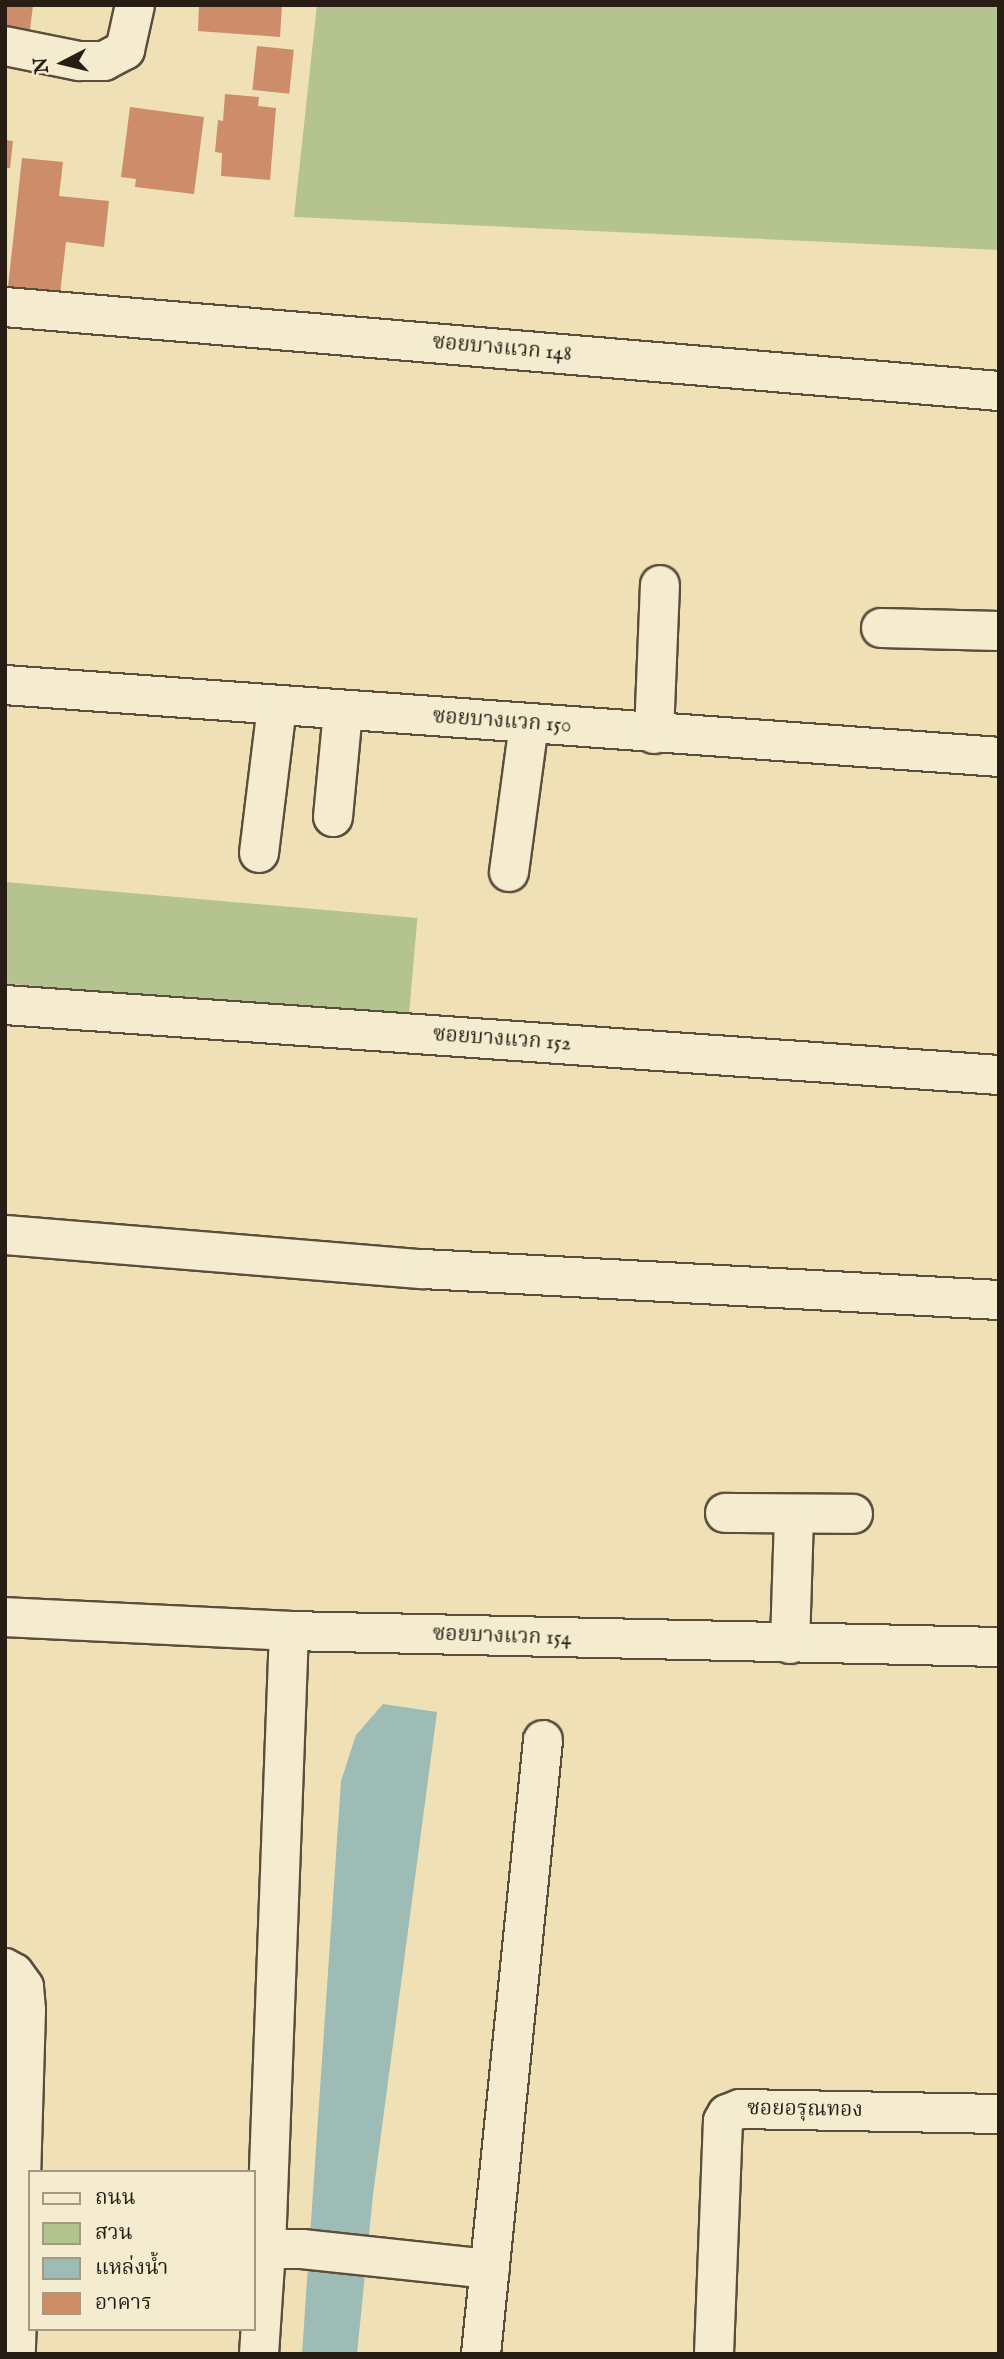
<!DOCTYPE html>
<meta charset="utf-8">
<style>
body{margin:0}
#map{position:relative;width:1004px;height:2359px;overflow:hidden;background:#efe1b5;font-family:"IM FELL English","Noto Serif Thai",serif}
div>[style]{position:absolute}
.green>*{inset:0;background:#b5c391;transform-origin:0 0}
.water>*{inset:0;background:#9cbcb5}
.building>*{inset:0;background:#cd8d6a;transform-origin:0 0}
.roads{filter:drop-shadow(2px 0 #5a4e3c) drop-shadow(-2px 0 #5a4e3c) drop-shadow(0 2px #5a4e3c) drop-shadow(0 -2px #5a4e3c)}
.minor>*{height:38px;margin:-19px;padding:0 19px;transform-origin:19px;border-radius:19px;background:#f5eccf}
span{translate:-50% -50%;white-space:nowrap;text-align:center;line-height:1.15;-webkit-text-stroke:5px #f5eccf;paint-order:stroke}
.street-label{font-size:21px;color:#281d14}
.frame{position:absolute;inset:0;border:7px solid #281d14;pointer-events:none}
.legend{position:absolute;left:28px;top:2170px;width:228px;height:161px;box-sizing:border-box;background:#f5eccf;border:2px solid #a39984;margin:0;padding:9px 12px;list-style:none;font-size:21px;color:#281d14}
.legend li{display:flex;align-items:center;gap:14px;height:35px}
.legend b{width:35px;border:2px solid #a39984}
.north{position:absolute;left:28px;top:28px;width:70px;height:70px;-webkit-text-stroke:5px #f5eccf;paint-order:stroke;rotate:263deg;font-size:19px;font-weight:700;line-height:28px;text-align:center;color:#281d14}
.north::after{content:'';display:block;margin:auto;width:24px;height:32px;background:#281d14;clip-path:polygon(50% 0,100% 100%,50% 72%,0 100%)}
</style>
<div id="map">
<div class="green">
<div style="clip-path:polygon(317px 5px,999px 5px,999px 250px,294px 217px)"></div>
<div style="left:5px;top:882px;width:414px;height:101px;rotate:5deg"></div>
</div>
<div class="water">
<div style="clip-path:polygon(383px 1704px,437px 1712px,373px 2195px,357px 2354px,302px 2354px,341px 1781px,356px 1735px)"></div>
</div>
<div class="building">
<div style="clip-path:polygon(5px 5px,33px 5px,29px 38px,5px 35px)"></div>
<div style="clip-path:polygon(199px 5px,282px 5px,280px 37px,198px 31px)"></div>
<div style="left:257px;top:46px;width:37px;height:44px;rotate:6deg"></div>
<div style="clip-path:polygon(225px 94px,259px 97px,258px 106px,276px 108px,270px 180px,221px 176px,222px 153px,215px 152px,218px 120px,223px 121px)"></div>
<div style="clip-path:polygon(130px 107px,204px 117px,194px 194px,135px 187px,136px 179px,121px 177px)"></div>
<div style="clip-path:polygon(5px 140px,13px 141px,10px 168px,5px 168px)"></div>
<div style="clip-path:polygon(22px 158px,63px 162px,59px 196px,109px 201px,104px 247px,66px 242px,59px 303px,7px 296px)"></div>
</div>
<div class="roads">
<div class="minor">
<div style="left:5px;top:46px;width:76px;rotate:11.5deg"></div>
<div style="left:79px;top:61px;width:25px"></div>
<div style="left:104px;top:61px;width:24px;rotate:-28deg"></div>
<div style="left:125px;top:50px;width:46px;rotate:-77.5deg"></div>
<div style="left:5px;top:307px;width:998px;rotate:4.83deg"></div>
<div style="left:881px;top:628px;width:118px;rotate:1.5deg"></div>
<div style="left:5px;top:685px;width:997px;rotate:4.14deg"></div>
<div style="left:654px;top:734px;width:149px;rotate:-87.7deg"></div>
<div style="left:333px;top:817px;width:106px;rotate:-84.6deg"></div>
<div style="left:259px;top:853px;width:148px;rotate:-83deg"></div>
<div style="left:509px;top:872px;width:149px;rotate:-82.3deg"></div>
<div style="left:5px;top:1005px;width:996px;rotate:4.03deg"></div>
<div style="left:5px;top:1235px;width:419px;rotate:4.7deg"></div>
<div style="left:423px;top:1269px;width:577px;rotate:3.08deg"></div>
<div style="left:725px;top:1513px;width:128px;rotate:0.4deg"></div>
<div style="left:5px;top:1617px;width:284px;rotate:2.8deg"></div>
<div style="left:289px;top:1631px;width:710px;rotate:1.29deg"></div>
<div style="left:790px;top:1644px;width:129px;rotate:-88.2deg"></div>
<div style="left:5px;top:1968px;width:10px;rotate:29deg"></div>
<div style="left:14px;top:1973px;width:17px;rotate:54deg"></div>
<div style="left:24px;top:1987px;width:23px;rotate:85deg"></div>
<div style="left:26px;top:2010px;width:344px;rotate:91.7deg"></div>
<div style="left:266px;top:2249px;width:36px"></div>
<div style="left:302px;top:2249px;width:189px;rotate:6.1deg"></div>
<div style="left:259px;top:2354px;width:105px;rotate:-86.2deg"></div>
<div style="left:266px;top:2249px;width:618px;rotate:-87.87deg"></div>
<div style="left:481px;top:2354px;width:617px;rotate:-84.23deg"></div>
<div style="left:714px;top:2354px;width:233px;rotate:-87.8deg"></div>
<div style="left:723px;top:2121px;width:8px;rotate:-60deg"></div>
<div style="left:727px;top:2114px;width:14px;rotate:-21deg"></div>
<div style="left:740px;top:2109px;width:259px;rotate:1.1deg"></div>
</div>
</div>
<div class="street-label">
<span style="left:502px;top:349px;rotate:5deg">ซอยบางแวก 148</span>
<span style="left:502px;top:722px;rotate:4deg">ซอยบางแวก 150</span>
<span style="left:502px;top:1040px;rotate:4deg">ซอยบางแวก 152</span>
<span style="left:502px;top:1637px;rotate:2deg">ซอยบางแวก 154</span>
<span style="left:805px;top:2110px;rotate:1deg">ซอยอรุณทอง</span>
</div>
<div class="frame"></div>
<ul class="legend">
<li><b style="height:9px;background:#f5eccf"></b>ถนน</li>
<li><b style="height:19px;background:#b5c391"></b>สวน</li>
<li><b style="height:19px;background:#9cbcb5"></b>แหล่งน้ำ</li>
<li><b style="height:19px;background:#cd8d6a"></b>อาคาร</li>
</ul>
<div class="north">N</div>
</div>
